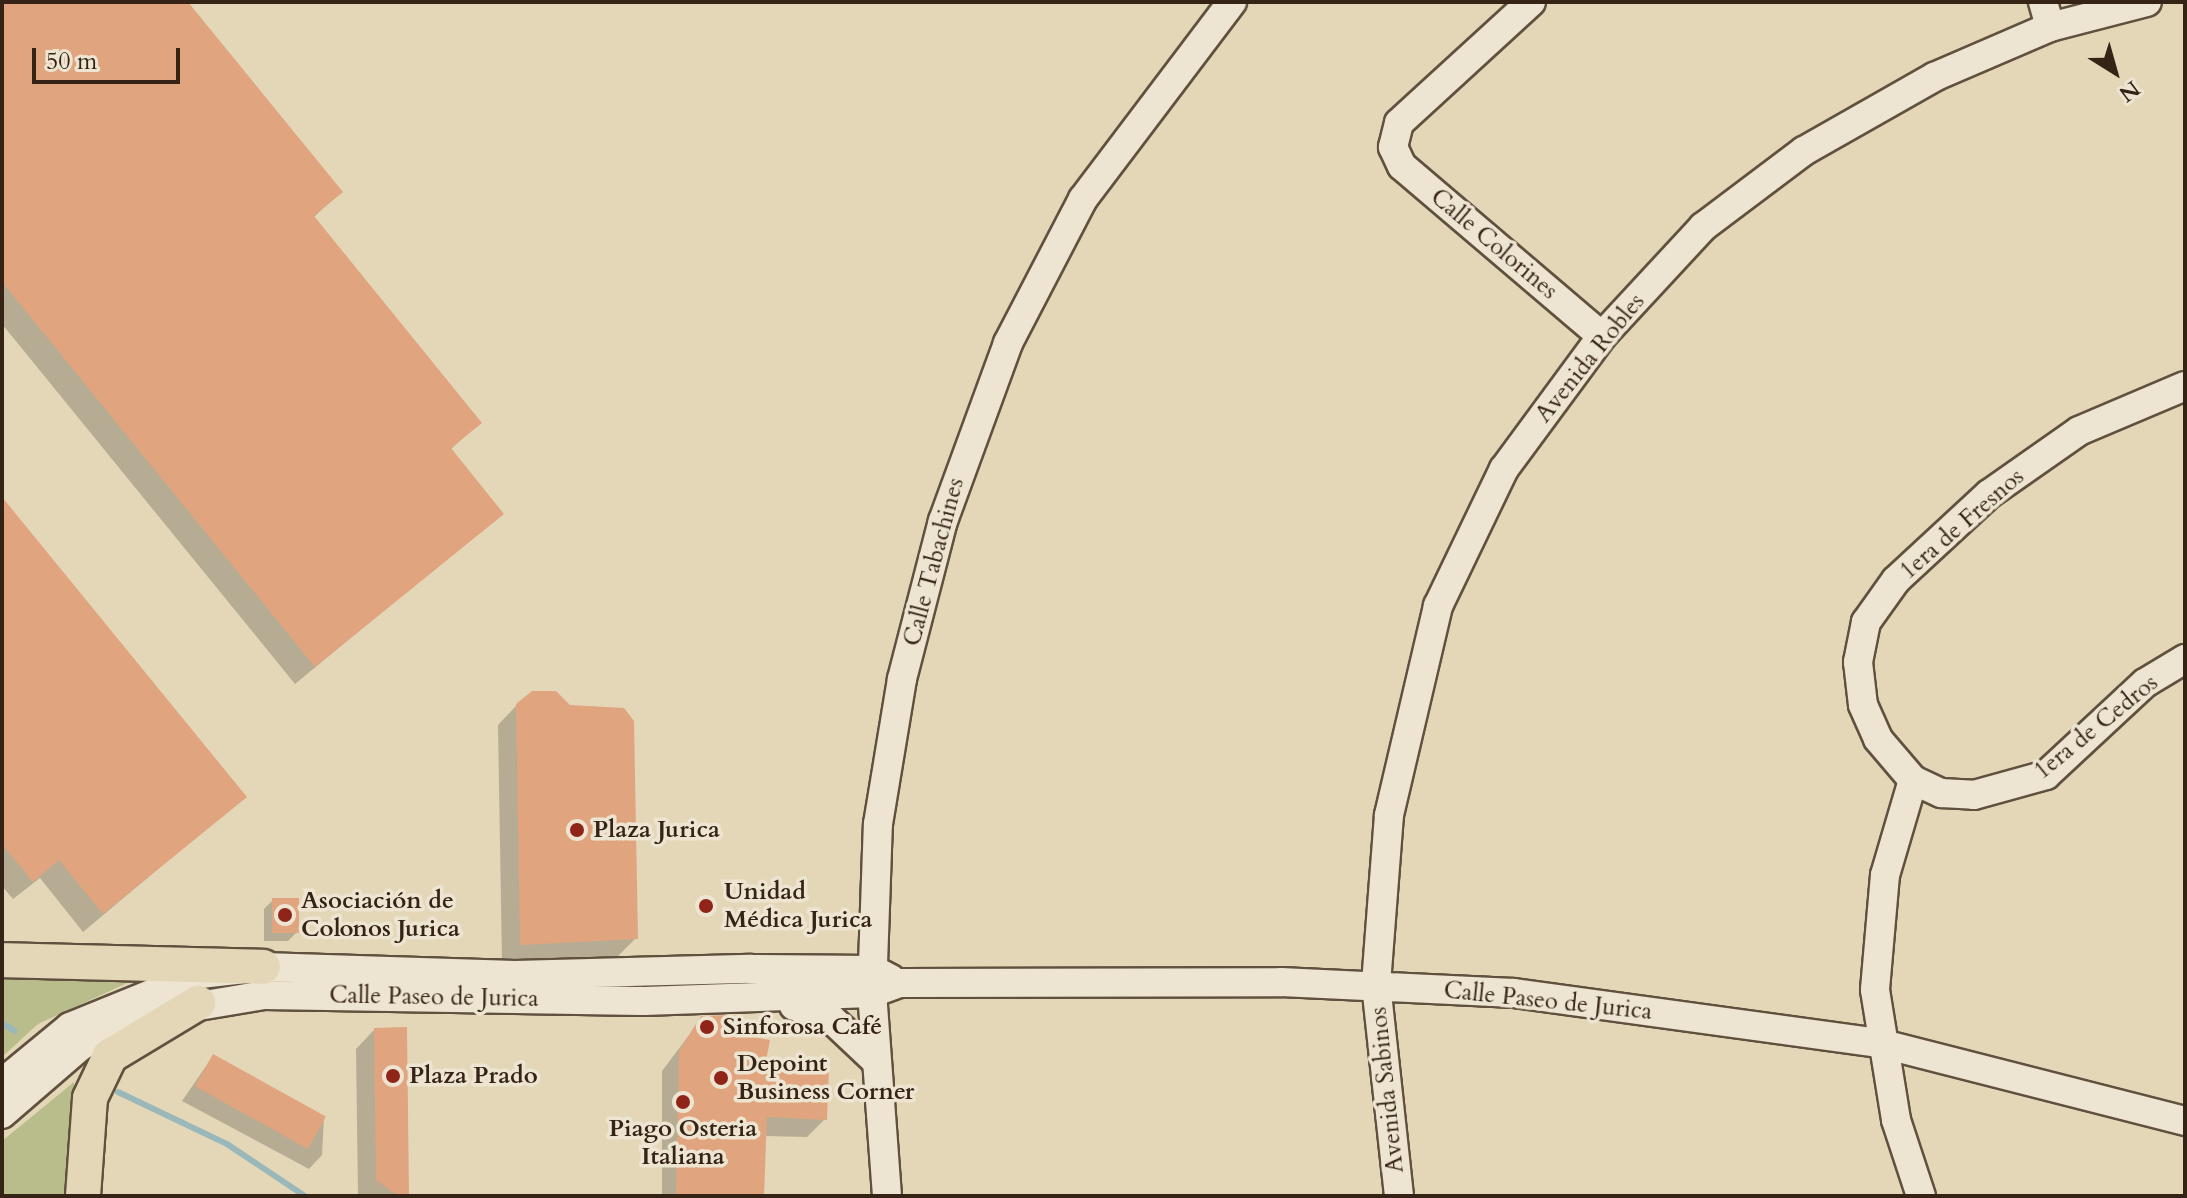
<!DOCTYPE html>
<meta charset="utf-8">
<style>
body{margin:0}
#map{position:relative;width:2187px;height:1198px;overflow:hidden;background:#e3d7b8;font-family:Cardo,serif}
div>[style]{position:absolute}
.green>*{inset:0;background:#b9bd8b}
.shadow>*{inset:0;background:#0003}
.stream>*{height:6px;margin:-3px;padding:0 3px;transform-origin:3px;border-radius:3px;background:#9ab7ba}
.building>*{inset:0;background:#e0a57f;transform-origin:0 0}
.roads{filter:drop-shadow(2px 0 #60513e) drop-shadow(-2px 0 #60513e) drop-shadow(0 2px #60513e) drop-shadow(0 -2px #60513e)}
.minor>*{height:28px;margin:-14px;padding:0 14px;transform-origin:14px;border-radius:14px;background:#ede5d1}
.major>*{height:34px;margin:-17px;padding:0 17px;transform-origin:17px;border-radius:17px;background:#e3d7b8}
.dots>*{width:22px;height:22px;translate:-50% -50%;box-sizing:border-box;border:4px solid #ede5d1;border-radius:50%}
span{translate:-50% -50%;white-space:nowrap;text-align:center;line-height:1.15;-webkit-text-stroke:7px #ede5d1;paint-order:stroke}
.street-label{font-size:24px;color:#352416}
.poi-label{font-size:24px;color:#352416;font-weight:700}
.left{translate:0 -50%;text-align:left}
.frame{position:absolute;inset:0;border:4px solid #352416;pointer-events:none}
.north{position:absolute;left:2075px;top:32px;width:80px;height:80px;-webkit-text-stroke:6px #ede5d1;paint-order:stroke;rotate:143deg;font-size:22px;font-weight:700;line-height:32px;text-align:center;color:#352416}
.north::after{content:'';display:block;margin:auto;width:28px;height:36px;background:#352416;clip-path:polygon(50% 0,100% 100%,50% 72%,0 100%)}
.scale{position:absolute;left:32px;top:48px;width:148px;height:36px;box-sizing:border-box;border:4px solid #352416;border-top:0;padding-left:10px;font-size:24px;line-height:28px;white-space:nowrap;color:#352416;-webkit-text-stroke:6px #ede5d1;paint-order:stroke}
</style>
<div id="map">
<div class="green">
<div style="clip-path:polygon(2px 967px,149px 973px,38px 1024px,2px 1057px)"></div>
<div style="clip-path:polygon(74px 1082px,73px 1196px,2px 1196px,2px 1141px)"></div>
</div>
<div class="shadow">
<div style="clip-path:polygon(2px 2px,186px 2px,340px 192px,313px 218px,479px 423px,450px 450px,501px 514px,295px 684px,2px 324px)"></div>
<div style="clip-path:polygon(2px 501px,244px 797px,83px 932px,40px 878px,13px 899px,2px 886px)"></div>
<div style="clip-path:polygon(517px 705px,636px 938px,617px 957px,502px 963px,498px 725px)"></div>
<div style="clip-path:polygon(273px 900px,297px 932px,288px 941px,264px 941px,264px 909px)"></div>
<div style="clip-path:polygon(702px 1018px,742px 1037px,763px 1068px,825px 1119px,807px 1137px,765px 1136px,762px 1196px,662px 1196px,662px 1071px)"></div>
<div style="clip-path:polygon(374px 1030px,407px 1196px,358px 1196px,356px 1049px)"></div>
<div style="clip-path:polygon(213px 1056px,324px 1117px,322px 1155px,309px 1169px,182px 1101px)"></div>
</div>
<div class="stream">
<div style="left:2px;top:1023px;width:15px;rotate:32deg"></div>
<div style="left:118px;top:1092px;width:121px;rotate:25.5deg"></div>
<div style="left:227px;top:1144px;width:94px;rotate:33.7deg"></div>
</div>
<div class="building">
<div style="clip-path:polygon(2px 2px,188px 2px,343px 192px,314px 216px,482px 423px,451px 448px,504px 514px,315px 667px,2px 282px)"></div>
<div style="clip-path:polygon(2px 497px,247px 797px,103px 914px,59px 860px,33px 882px,2px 844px)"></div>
<div style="clip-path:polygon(532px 691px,556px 691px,570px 705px,624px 708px,634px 721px,638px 939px,520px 945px,516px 704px)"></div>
<div style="left:272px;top:898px;width:27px;height:35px"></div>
<div style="clip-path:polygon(728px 1015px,741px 1016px,744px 1035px,770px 1040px,765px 1066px,829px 1067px,827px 1120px,767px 1117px,764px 1196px,676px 1196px,679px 1051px,701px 1016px)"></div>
<div style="clip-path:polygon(407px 1027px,409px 1196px,398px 1196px,376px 1180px,374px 1028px)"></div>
<div style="left:213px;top:1054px;width:129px;height:37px;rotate:29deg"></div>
</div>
<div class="roads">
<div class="minor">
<div style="left:1531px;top:2px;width:179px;rotate:137.5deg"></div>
<div style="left:1399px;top:123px;width:25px;rotate:104deg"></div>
<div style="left:1393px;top:147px;width:21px;rotate:65deg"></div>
<div style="left:1402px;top:166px;width:262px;rotate:40.4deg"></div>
<div style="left:2043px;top:2px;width:26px;rotate:74deg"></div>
<div style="left:2185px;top:386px;width:115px;rotate:157deg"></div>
<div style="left:2079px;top:431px;width:110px;rotate:145deg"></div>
<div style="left:1989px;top:494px;width:127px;rotate:137.2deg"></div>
<div style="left:1896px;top:580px;width:52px;rotate:125.5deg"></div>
<div style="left:1866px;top:622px;width:41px;rotate:101.3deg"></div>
<div style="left:1858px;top:662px;width:43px;rotate:83.4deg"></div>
<div style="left:1863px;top:705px;width:37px;rotate:66deg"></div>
<div style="left:1878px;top:739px;width:54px;rotate:49.5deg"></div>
<div style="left:1913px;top:780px;width:31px;rotate:25deg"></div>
<div style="left:1941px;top:793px;width:33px;rotate:3deg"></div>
<div style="left:1974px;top:795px;width:75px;rotate:-15.5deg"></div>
<div style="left:2046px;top:775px;width:135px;rotate:-42.9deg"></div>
<div style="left:2145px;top:683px;width:47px;rotate:-31deg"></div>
<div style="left:1913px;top:780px;width:99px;rotate:106.4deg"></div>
<div style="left:1885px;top:875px;width:115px;rotate:95deg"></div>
<div style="left:1875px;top:990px;width:132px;rotate:80.8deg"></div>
<div style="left:1896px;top:1120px;width:80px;rotate:71.8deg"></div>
<div style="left:794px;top:1006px;width:29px;rotate:10deg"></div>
<div style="left:823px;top:1011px;width:74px;rotate:43.4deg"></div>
<div style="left:2px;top:1083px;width:88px;rotate:-39.5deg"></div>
<div style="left:70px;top:1027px;width:140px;rotate:-22.2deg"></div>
<div style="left:200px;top:974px;width:63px;rotate:-6.3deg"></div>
<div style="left:263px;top:967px;width:252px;rotate:1.8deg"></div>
<div style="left:515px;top:975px;width:236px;rotate:-1.5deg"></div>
<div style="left:751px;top:969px;width:123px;rotate:0.5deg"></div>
<div style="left:874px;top:970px;width:19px;rotate:28deg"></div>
<div style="left:2px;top:1114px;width:106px;rotate:-40.8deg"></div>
<div style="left:82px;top:1045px;width:70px;rotate:-25.5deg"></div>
<div style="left:145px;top:1015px;width:121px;rotate:-9.5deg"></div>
<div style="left:264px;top:995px;width:380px;rotate:0.9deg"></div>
<div style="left:644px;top:1001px;width:228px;rotate:-2deg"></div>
<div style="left:872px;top:993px;width:29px;rotate:-20deg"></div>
<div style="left:899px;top:983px;width:382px;rotate:-0.1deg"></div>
<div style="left:1281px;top:982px;width:233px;rotate:2.7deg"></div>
<div style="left:1514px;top:993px;width:368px;rotate:7.8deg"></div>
<div style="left:1879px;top:1043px;width:316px;rotate:14.3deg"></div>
<div style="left:887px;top:1196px;width:204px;rotate:-94.2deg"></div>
<div style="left:872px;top:993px;width:169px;rotate:-88deg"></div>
<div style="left:878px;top:824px;width:147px;rotate:-80.6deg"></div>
<div style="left:902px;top:679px;width:163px;rotate:-75.5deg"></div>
<div style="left:943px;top:521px;width:189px;rotate:-69.9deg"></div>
<div style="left:1008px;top:343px;width:162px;rotate:-62.5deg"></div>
<div style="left:1083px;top:199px;width:247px;rotate:-52.9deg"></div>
<div style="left:1399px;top:1196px;width:213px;rotate:-96.2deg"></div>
<div style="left:1376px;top:984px;width:169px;rotate:-85.6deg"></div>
<div style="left:1389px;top:815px;width:215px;rotate:-76.8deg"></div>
<div style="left:1438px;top:606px;width:152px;rotate:-64.3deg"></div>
<div style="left:1504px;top:469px;width:165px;rotate:-53.6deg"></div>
<div style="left:1602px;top:336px;width:149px;rotate:-47.2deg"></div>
<div style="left:1703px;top:227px;width:126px;rotate:-37deg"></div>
<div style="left:1804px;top:151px;width:150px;rotate:-29.6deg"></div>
<div style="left:1934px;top:77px;width:126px;rotate:-23.3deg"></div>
<div style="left:2050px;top:27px;width:100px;rotate:-14.5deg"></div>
</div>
<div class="major">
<div style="left:2px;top:960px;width:261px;rotate:1.5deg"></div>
<div style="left:83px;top:1196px;width:98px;rotate:-85.9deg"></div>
<div style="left:90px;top:1098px;width:47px;rotate:-64.5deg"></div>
<div style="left:110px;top:1056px;width:103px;rotate:-31.1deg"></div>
</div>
</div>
<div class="dots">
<div style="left:577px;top:830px;background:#8f2418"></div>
<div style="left:706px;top:906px;background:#8f2418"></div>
<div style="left:285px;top:915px;background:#8f2418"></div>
<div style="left:707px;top:1027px;background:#8f2418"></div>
<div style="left:393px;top:1076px;background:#8f2418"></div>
<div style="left:721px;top:1078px;background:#8f2418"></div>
<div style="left:683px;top:1102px;background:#8f2418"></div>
</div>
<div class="street-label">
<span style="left:1494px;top:244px;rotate:40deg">Calle Colorines</span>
<span style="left:1590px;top:358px;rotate:-51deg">Avenida Robles</span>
<span style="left:1962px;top:524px;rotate:-41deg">1era de Fresnos</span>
<span style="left:934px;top:562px;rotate:-75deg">Calle Tabachines</span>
<span style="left:2096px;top:727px;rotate:-39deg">1era de Cedros</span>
<span style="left:434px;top:997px;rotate:1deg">Calle Paseo de Jurica</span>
<span style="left:1548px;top:1001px;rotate:6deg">Calle Paseo de Jurica</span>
<span style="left:1387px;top:1090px;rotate:-96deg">Avenida Sabinos</span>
</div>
<div class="poi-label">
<span class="left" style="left:593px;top:830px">Plaza Jurica</span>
<span class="left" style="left:724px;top:906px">Unidad<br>Médica Jurica</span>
<span class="left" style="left:301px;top:915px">Asociación de<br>Colonos Jurica</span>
<span class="left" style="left:723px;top:1027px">Sinforosa Café</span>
<span class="left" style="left:737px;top:1078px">Depoint<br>Business Corner</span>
<span class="left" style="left:409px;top:1076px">Plaza Prado</span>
<span style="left:683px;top:1143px">Piago Osteria<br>Italiana</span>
</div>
<div class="frame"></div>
<div class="north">N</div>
<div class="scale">50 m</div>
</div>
